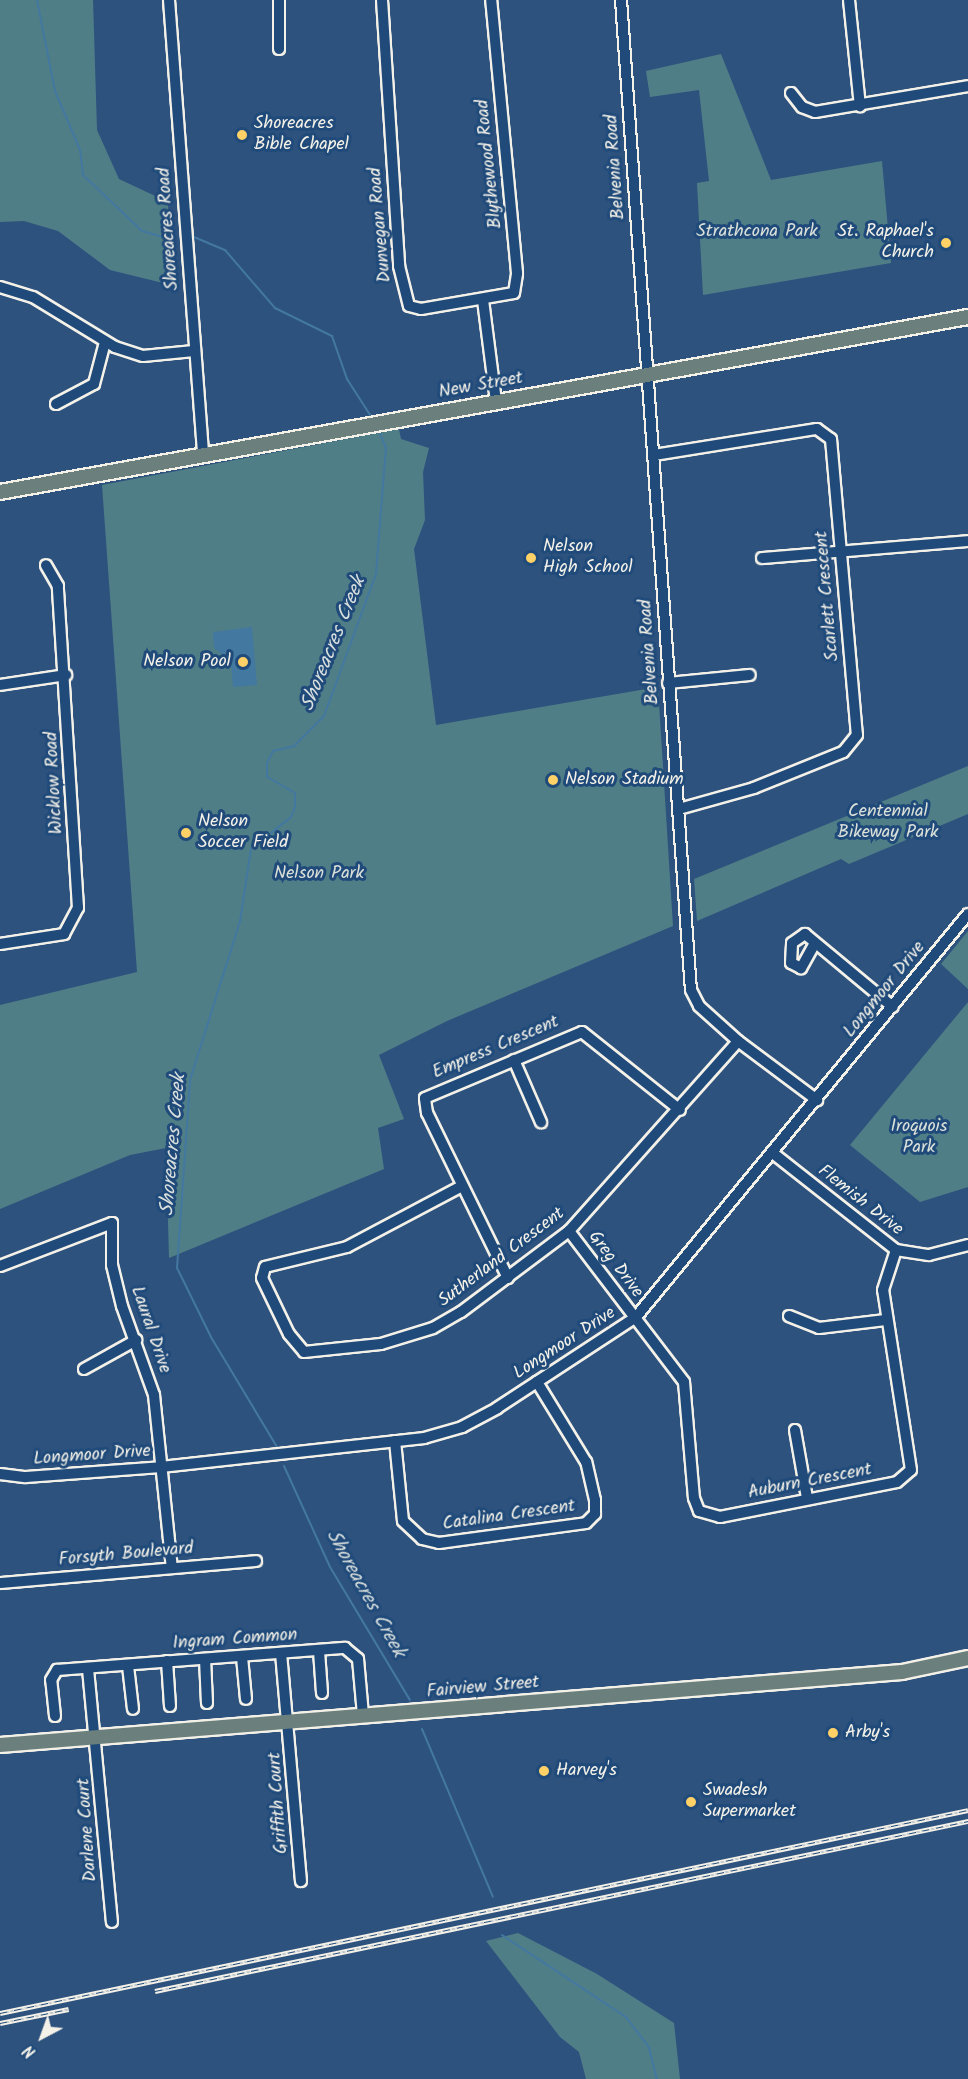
<!DOCTYPE html>
<style>
body{margin:0}
#map{position:relative;width:968px;height:2079px;overflow:hidden;background:#2e527e;font-family:Kalam,sans-serif}
div>[style]{position:absolute}
.green>*{inset:0;background:#507e87}
.water>*{inset:0;background:#4378a0}
.stream>*{height:2px;margin:-1px;padding:0 1px;transform-origin:1px;border-radius:1px;background:#4378a0}
.roads{filter:drop-shadow(2px 0 #f4f1e8) drop-shadow(-2px 0 #f4f1e8) drop-shadow(0 2px #f4f1e8) drop-shadow(0 -2px #f4f1e8)}
.minor>*{height:10px;margin:-5px;padding:0 5px;transform-origin:5px;border-radius:5px;background:#1f4a7a}
.major>*{height:14px;margin:-7px;padding:0 7px;transform-origin:7px;border-radius:7px;background:#6b7f7c}
.rail>*{height:4.5px;margin-top:-2.25px;transform-origin:0;background:repeating-linear-gradient(90deg,#1f4a7a 0 7px,#f4f1e8 0 14px);box-sizing:border-box;border-block:2px solid #f4f1e8}
.dots>*{width:16px;height:16px;translate:-50% -50%;box-sizing:border-box;border:3px solid #1f4a7a;border-radius:50%}
span{translate:-50% -50%;white-space:nowrap;text-align:center;line-height:1.15;-webkit-text-stroke:6px #1f4a7a;paint-order:stroke}
.poi-label{font-size:18px;color:#f4f1e8}
.left{translate:0 -50%;text-align:left}
.right{translate:-100% -50%;text-align:right}
.street-label{font-size:18px;color:#f4f1e8}
.park-label{font-size:18px;color:#dbe0d9}
.water-label{font-size:20px;color:#d9dfdd;font-style:italic}
.north{position:absolute;left:12px;top:2007px;width:60px;height:60px;-webkit-text-stroke:4px #1f4a7a;paint-order:stroke;rotate:221deg;font-size:16px;font-weight:700;line-height:24px;text-align:center;color:#f4f1e8}
.north::after{content:'';display:block;margin:auto;width:21px;height:27px;background:#f4f1e8;clip-path:polygon(50% 0,100% 100%,50% 72%,0 100%)}
</style>
<div id="map">
<div class="green">
<div style="clip-path:polygon(0 0,93px 0,97px 130px,119px 179px,168px 202px,171px 285px,110px 270px,58px 231px,24px 221px,0 222px)"></div>
<div style="clip-path:polygon(721px 54px,771px 180px,882px 161px,891px 263px,703px 295px,697px 183px,709px 181px,699px 90px,650px 97px,646px 71px)"></div>
<div style="clip-path:polygon(399px 429px,401px 439px,429px 448px,423px 472px,425px 520px,414px 549px,436px 725px,658px 687px,673px 926px,447px 1021px,379px 1055px,404px 1119px,378px 1128px,384px 1169px,169px 1258px,166px 1148px,130px 1155px,0 1209px,0 1005px,137px 972px,102px 485px)"></div>
<div style="clip-path:polygon(968px 766px,968px 814px,849px 864px,841px 859px,697px 921px,694px 879px)"></div>
<div style="clip-path:polygon(968px 931px,968px 989px,941px 964px)"></div>
<div style="clip-path:polygon(968px 1002px,968px 1187px,920px 1202px,850px 1145px)"></div>
<div style="clip-path:polygon(518px 1933px,597px 1974px,674px 2023px,680px 2079px,586px 2079px,579px 2052px,560px 2037px,486px 1941px)"></div>
</div>
<div class="water">
<div style="clip-path:polygon(252px 627px,257px 685px,233px 687px,230px 652px,223px 655px,214px 648px,213px 632px)"></div>
</div>
<div class="stream">
<div style="left:37px;top:0;width:93px;rotate:78.8deg"></div>
<div style="left:55px;top:91px;width:64px;rotate:67deg"></div>
<div style="left:80px;top:150px;width:25px;rotate:83deg"></div>
<div style="left:83px;top:175px;width:81px;rotate:43.5deg"></div>
<div style="left:142px;top:231px;width:26px;rotate:16deg"></div>
<div style="left:194px;top:237px;width:34px;rotate:23deg"></div>
<div style="left:225px;top:250px;width:77px;rotate:49.2deg"></div>
<div style="left:275px;top:308px;width:64px;rotate:26.2deg"></div>
<div style="left:332px;top:336px;width:46px;rotate:70.8deg"></div>
<div style="left:347px;top:379px;width:46px;rotate:57.3deg"></div>
<div style="left:277px;top:1447px;width:126px;rotate:-121deg"></div>
<div style="left:212px;top:1339px;width:79px;rotate:-116.2deg"></div>
<div style="left:177px;top:1268px;width:188px;rotate:-86deg"></div>
<div style="left:190px;top:1080px;width:167px;rotate:-72.5deg"></div>
<div style="left:240px;top:921px;width:73px;rotate:-81.3deg"></div>
<div style="left:251px;top:849px;width:51px;rotate:-38.7deg"></div>
<div style="left:291px;top:817px;width:11px;rotate:-68deg"></div>
<div style="left:295px;top:807px;width:14px;rotate:-90deg"></div>
<div style="left:295px;top:793px;width:32px;rotate:-150deg"></div>
<div style="left:267px;top:777px;width:14px;rotate:-90deg"></div>
<div style="left:267px;top:763px;width:13px;rotate:-63deg"></div>
<div style="left:273px;top:751px;width:22px;rotate:-13deg"></div>
<div style="left:294px;top:746px;width:42px;rotate:-45deg"></div>
<div style="left:324px;top:716px;width:151px;rotate:-69.9deg"></div>
<div style="left:376px;top:574px;width:126px;rotate:-85.5deg"></div>
<div style="left:386px;top:448px;width:21px;rotate:-113deg"></div>
<div style="left:284px;top:1466px;width:111px;rotate:65.5deg"></div>
<div style="left:330px;top:1567px;width:155px;rotate:59deg"></div>
<div style="left:422px;top:1729px;width:182px;rotate:67.1deg"></div>
<div style="left:502px;top:1935px;width:149px;rotate:33.5deg"></div>
<div style="left:626px;top:2017px;width:39px;rotate:53deg"></div>
<div style="left:649px;top:2048px;width:32px;rotate:76deg"></div>
</div>
<div class="roads">
<div class="minor">
<div style="left:169px;top:0;width:457px;rotate:85.7deg"></div>
<div style="left:279px;top:0;width:49px;rotate:90deg"></div>
<div style="left:382px;top:0;width:267px;rotate:86.3deg"></div>
<div style="left:399px;top:266px;width:41px;rotate:76deg"></div>
<div style="left:409px;top:306px;width:12px;rotate:14deg"></div>
<div style="left:421px;top:309px;width:94px;rotate:-9.8deg"></div>
<div style="left:514px;top:293px;width:20px;rotate:-81deg"></div>
<div style="left:517px;top:273px;width:274px;rotate:-95.4deg"></div>
<div style="left:621px;top:0;width:992px;rotate:85.96deg"></div>
<div style="left:691px;top:990px;width:18px;rotate:63deg"></div>
<div style="left:699px;top:1006px;width:52px;rotate:41.9deg"></div>
<div style="left:738px;top:1041px;width:99px;rotate:36.8deg"></div>
<div style="left:849px;top:0;width:107px;rotate:84.1deg"></div>
<div style="left:791px;top:93px;width:18px;rotate:52deg"></div>
<div style="left:802px;top:107px;width:14px;rotate:21deg"></div>
<div style="left:815px;top:112px;width:155px;rotate:-9.6deg"></div>
<div style="left:0;top:287px;width:34px;rotate:17deg"></div>
<div style="left:33px;top:297px;width:96px;rotate:31.4deg"></div>
<div style="left:115px;top:347px;width:29px;rotate:18deg"></div>
<div style="left:143px;top:356px;width:51px;rotate:-5.6deg"></div>
<div style="left:483px;top:300px;width:102px;rotate:82.7deg"></div>
<div style="left:56px;top:404px;width:43px;rotate:-27.8deg"></div>
<div style="left:94px;top:384px;width:43px;rotate:-75.3deg"></div>
<div style="left:654px;top:455px;width:165px;rotate:-9.1deg"></div>
<div style="left:817px;top:429px;width:17px;rotate:36deg"></div>
<div style="left:831px;top:439px;width:297px;rotate:85deg"></div>
<div style="left:857px;top:735px;width:22px;rotate:129deg"></div>
<div style="left:843px;top:752px;width:96px;rotate:158deg"></div>
<div style="left:754px;top:788px;width:78px;rotate:164.4deg"></div>
<div style="left:762px;top:558px;width:207px;rotate:-4.7deg"></div>
<div style="left:668px;top:683px;width:82px;rotate:-5.6deg"></div>
<div style="left:0;top:685px;width:67px;rotate:-8.6deg"></div>
<div style="left:815px;top:943px;width:29px;rotate:119deg"></div>
<div style="left:801px;top:968px;width:11px;rotate:-153deg"></div>
<div style="left:791px;top:963px;width:20px;rotate:-87deg"></div>
<div style="left:792px;top:943px;width:16px;rotate:-35deg"></div>
<div style="left:805px;top:934px;width:114px;rotate:39.7deg"></div>
<div style="left:0;top:944px;width:65px;rotate:-8.9deg"></div>
<div style="left:64px;top:934px;width:30px;rotate:-62deg"></div>
<div style="left:78px;top:908px;width:323px;rotate:-93.6deg"></div>
<div style="left:58px;top:586px;width:24px;rotate:-120deg"></div>
<div style="left:514px;top:1060px;width:68px;rotate:66.5deg"></div>
<div style="left:774px;top:1154px;width:155px;rotate:38.2deg"></div>
<div style="left:896px;top:1250px;width:33px;rotate:9deg"></div>
<div style="left:929px;top:1255px;width:40px;rotate:-14.4deg"></div>
<div style="left:462px;top:1186px;width:130px;rotate:152.1deg"></div>
<div style="left:347px;top:1247px;width:84px;rotate:166.3deg"></div>
<div style="left:265px;top:1267px;width:11px;rotate:105deg"></div>
<div style="left:262px;top:1278px;width:62px;rotate:64.3deg"></div>
<div style="left:289px;top:1334px;width:23px;rotate:50deg"></div>
<div style="left:304px;top:1352px;width:77px;rotate:-5.9deg"></div>
<div style="left:381px;top:1344px;width:54px;rotate:-17.1deg"></div>
<div style="left:433px;top:1328px;width:32px;rotate:-30deg"></div>
<div style="left:461px;top:1312px;width:135px;rotate:-36.9deg"></div>
<div style="left:569px;top:1231px;width:254px;rotate:-48.3deg"></div>
<div style="left:569px;top:1231px;width:190px;rotate:52.7deg"></div>
<div style="left:684px;top:1382px;width:116px;rotate:85.1deg"></div>
<div style="left:694px;top:1498px;width:14px;rotate:69deg"></div>
<div style="left:699px;top:1511px;width:22px;rotate:16deg"></div>
<div style="left:720px;top:1517px;width:180px;rotate:-11.2deg"></div>
<div style="left:897px;top:1482px;width:18px;rotate:-41deg"></div>
<div style="left:911px;top:1470px;width:182px;rotate:-98.8deg"></div>
<div style="left:883px;top:1290px;width:42px;rotate:-72deg"></div>
<div style="left:0;top:1266px;width:120px;rotate:-21deg"></div>
<div style="left:112px;top:1223px;width:42px;rotate:90deg"></div>
<div style="left:112px;top:1265px;width:42px;rotate:76.3deg"></div>
<div style="left:122px;top:1306px;width:95px;rotate:70.2deg"></div>
<div style="left:154px;top:1395px;width:174px;rotate:84.1deg"></div>
<div style="left:508px;top:1278px;width:184px;rotate:-116.1deg"></div>
<div style="left:427px;top:1113px;width:15px;rotate:-98deg"></div>
<div style="left:425px;top:1098px;width:170px;rotate:-22.8deg"></div>
<div style="left:582px;top:1032px;width:125px;rotate:38.5deg"></div>
<div style="left:789px;top:1316px;width:32px;rotate:22deg"></div>
<div style="left:819px;top:1328px;width:67px;rotate:-6.8deg"></div>
<div style="left:84px;top:1369px;width:60px;rotate:-29.1deg"></div>
<div style="left:795px;top:1430px;width:69px;rotate:80deg"></div>
<div style="left:395px;top:1441px;width:80px;rotate:84.3deg"></div>
<div style="left:403px;top:1521px;width:26px;rotate:43deg"></div>
<div style="left:422px;top:1539px;width:17px;rotate:13deg"></div>
<div style="left:439px;top:1543px;width:148px;rotate:-7.7deg"></div>
<div style="left:586px;top:1523px;width:13px;rotate:-45deg"></div>
<div style="left:595px;top:1514px;width:14px;rotate:-90deg"></div>
<div style="left:595px;top:1500px;width:39px;rotate:-103deg"></div>
<div style="left:586px;top:1462px;width:94px;rotate:-121.5deg"></div>
<div style="left:0;top:1474px;width:26px;rotate:7deg"></div>
<div style="left:26px;top:1477px;width:135px;rotate:-4.2deg"></div>
<div style="left:161px;top:1467px;width:265px;rotate:-6.3deg"></div>
<div style="left:424px;top:1438px;width:40px;rotate:-16deg"></div>
<div style="left:462px;top:1427px;width:40px;rotate:-28deg"></div>
<div style="left:497px;top:1408px;width:166px;rotate:-33.2deg"></div>
<div style="left:636px;top:1317px;width:522px;rotate:-50.52deg"></div>
<div style="left:0;top:1583px;width:257px;rotate:-4.9deg"></div>
<div style="left:319px;top:1651px;width:42px;rotate:85.9deg"></div>
<div style="left:281px;top:1653px;width:229px;rotate:85deg"></div>
<div style="left:242px;top:1657px;width:42px;rotate:84.6deg"></div>
<div style="left:205px;top:1659px;width:44px;rotate:87.4deg"></div>
<div style="left:167px;top:1661px;width:45px;rotate:86.2deg"></div>
<div style="left:128px;top:1666px;width:43px;rotate:83.4deg"></div>
<div style="left:88px;top:1669px;width:254px;rotate:84.6deg"></div>
<div style="left:55px;top:1716px;width:36px;rotate:-96deg"></div>
<div style="left:51px;top:1680px;width:12px;rotate:-59deg"></div>
<div style="left:57px;top:1670px;width:289px;rotate:-4.4deg"></div>
<div style="left:345px;top:1648px;width:17px;rotate:40deg"></div>
<div style="left:358px;top:1659px;width:56px;rotate:84.9deg"></div>
</div>
<div class="major">
<div style="left:0;top:492px;width:984px;rotate:-10.25deg"></div>
<div style="left:0;top:1745px;width:905px;rotate:-4.63deg"></div>
<div style="left:902px;top:1672px;width:67px;rotate:-12deg"></div>
</div>
</div>
<div class="rail">
<div style="left:155px;top:1991px;width:831px;rotate:-11.81deg"></div>
<div style="left:0;top:2013px;width:989px;rotate:-11.84deg"></div>
<div style="left:0;top:2023px;width:70px;rotate:-11.5deg"></div>
</div>
<div class="dots">
<div style="left:242px;top:135px;background:#ffd166"></div>
<div style="left:946px;top:243px;background:#ffd166"></div>
<div style="left:531px;top:558px;background:#ffd166"></div>
<div style="left:243px;top:662px;background:#ffd166"></div>
<div style="left:553px;top:780px;background:#ffd166"></div>
<div style="left:186px;top:833px;background:#ffd166"></div>
<div style="left:833px;top:1733px;background:#ffd166"></div>
<div style="left:544px;top:1771px;background:#ffd166"></div>
<div style="left:691px;top:1802px;background:#ffd166"></div>
</div>
<div class="poi-label">
<span class="left" style="left:254px;top:135px">Shoreacres<br>Bible Chapel</span>
<span class="right" style="left:934px;top:243px">St. Raphael's<br>Church</span>
<span class="left" style="left:543px;top:558px">Nelson<br>High School</span>
<span class="right" style="left:231px;top:662px">Nelson Pool</span>
<span class="left" style="left:565px;top:780px">Nelson Stadium</span>
<span class="left" style="left:198px;top:833px">Nelson<br>Soccer Field</span>
<span class="left" style="left:845px;top:1733px">Arby's</span>
<span class="left" style="left:556px;top:1771px">Harvey's</span>
<span class="left" style="left:703px;top:1802px">Swadesh<br>Supermarket</span>
</div>
<div class="street-label">
<span style="left:490px;top:164px;rotate:-96deg">Blythewood Road</span>
<span style="left:616px;top:167px;rotate:-94deg">Belvenia Road</span>
<span style="left:381px;top:225px;rotate:-95deg">Dunvegan Road</span>
<span style="left:169px;top:229px;rotate:-94deg">Shoreacres Road</span>
<span style="left:481px;top:386px;rotate:-10deg">New Street</span>
<span style="left:828px;top:596px;rotate:-95deg">Scarlett Crescent</span>
<span style="left:650px;top:652px;rotate:-94deg">Belvenia Road</span>
<span style="left:55px;top:783px;rotate:-93deg">Wicklow Road</span>
<span style="left:885px;top:990px;rotate:-51deg">Longmoor Drive</span>
<span style="left:496px;top:1048px;rotate:-23deg">Empress Crescent</span>
<span style="left:860px;top:1201px;rotate:38deg">Flemish Drive</span>
<span style="left:502px;top:1258px;rotate:-37deg">Sutherland Crescent</span>
<span style="left:615px;top:1265px;rotate:53deg">Greg Drive</span>
<span style="left:150px;top:1330px;rotate:71deg">Laural Drive</span>
<span style="left:565px;top:1344px;rotate:-33deg">Longmoor Drive</span>
<span style="left:92px;top:1456px;rotate:-4deg">Longmoor Drive</span>
<span style="left:810px;top:1482px;rotate:-11deg">Auburn Crescent</span>
<span style="left:509px;top:1516px;rotate:-8deg">Catalina Crescent</span>
<span style="left:126px;top:1555px;rotate:-5deg">Forsyth Boulevard</span>
<span style="left:235px;top:1640px;rotate:-4deg">Ingram Common</span>
<span style="left:483px;top:1688px;rotate:-5deg">Fairview Street</span>
<span style="left:279px;top:1803px;rotate:-94deg">Griffith Court</span>
<span style="left:88px;top:1830px;rotate:-94deg">Darlene Court</span>
</div>
<div class="park-label">
<span style="left:757px;top:232px">Strathcona Park</span>
<span style="left:888px;top:823px">Centennial<br>Bikeway Park</span>
<span style="left:319px;top:874px">Nelson Park</span>
<span style="left:919px;top:1138px">Iroquois<br>Park</span>
</div>
<div class="water-label">
<span style="left:334px;top:644px;rotate:-68deg">Shoreacres Creek</span>
<span style="left:174px;top:1145px;rotate:-85deg">Shoreacres Creek</span>
<span style="left:365px;top:1594px;rotate:61deg">Shoreacres Creek</span>
</div>
<div class="north">N</div>
</div>
